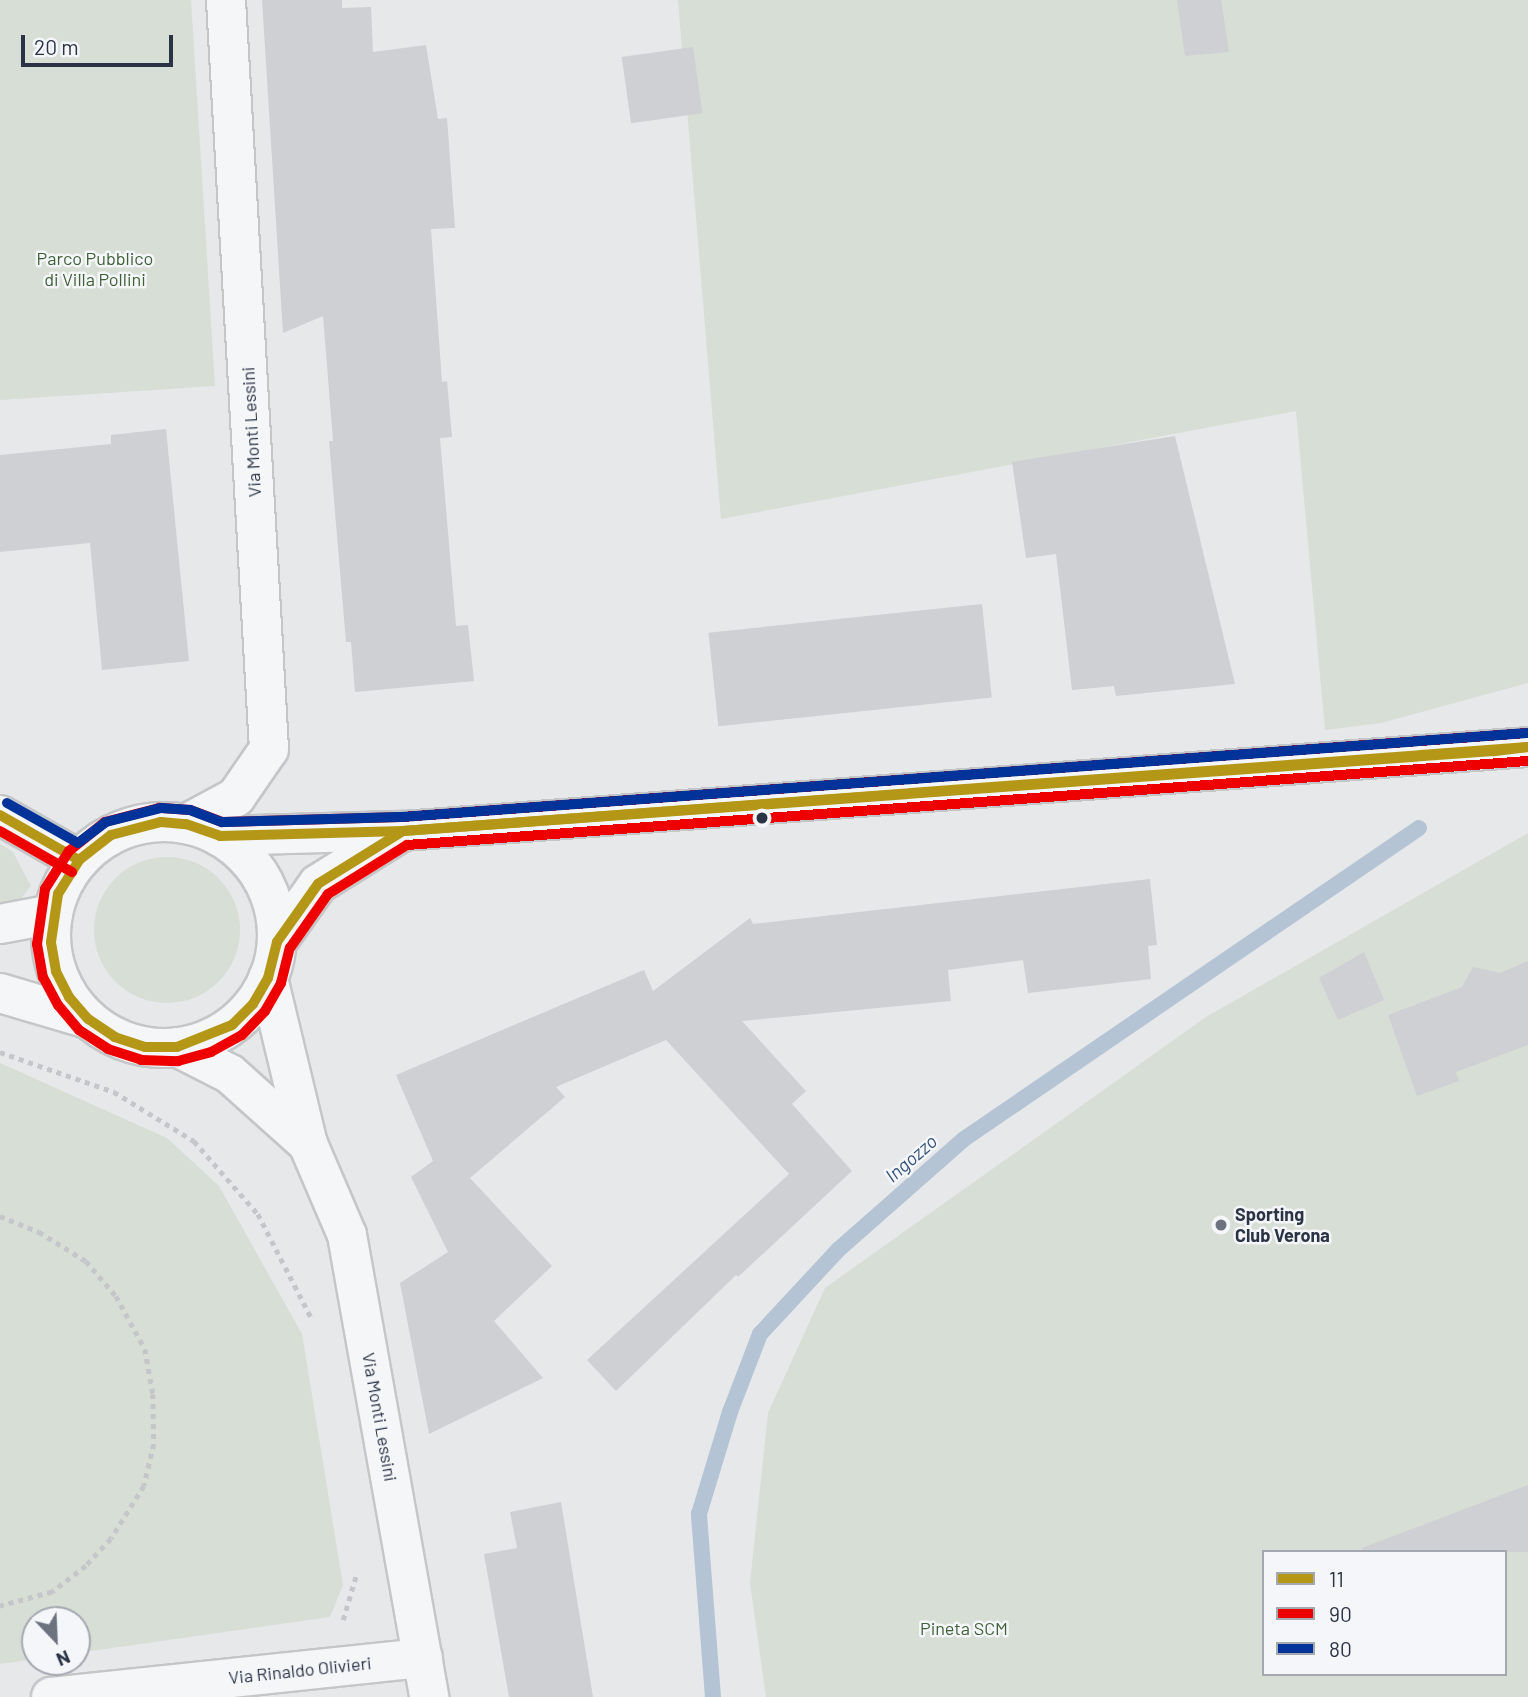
<!DOCTYPE html>
<style>
body{margin:0}
#map{position:relative;width:1528px;height:1697px;overflow:hidden;background:#e6e8ea;font-family:Barlow,sans-serif}
div>[style]{position:absolute}
.green>*{inset:0;background:#d6ded6}
.round{border-radius:50%}
.stream>*{height:16px;margin:-8px;padding:0 8px;transform-origin:8px;border-radius:8px;background:#b4c4d5}
.building>*{inset:0;background:#ced0d3;transform-origin:0 0}
.path>*{height:4.5px;margin-top:-2.25px;transform-origin:0;background:repeating-linear-gradient(90deg,#c5c6ca 0 5px,transparent 0 10px)}
.roads{filter:drop-shadow(2px 0 #c4c6c8) drop-shadow(-2px 0 #c4c6c8) drop-shadow(0 2px #c4c6c8) drop-shadow(0 -2px #c4c6c8)}
.minor>*{height:38px;margin:-19px;padding:0 19px;transform-origin:19px;border-radius:19px;background:#f5f6f7}
.minor>.ring{margin:-19px;padding:0;box-sizing:content-box;background:none;border:38px solid #f5f6f7;border-radius:50%}
.bus-1>*{height:10px;margin:-5px;padding:0 5px;transform-origin:5px;border-radius:5px;background:#b59718}
.bus-2>*{height:10px;margin:-5px;padding:0 5px;transform-origin:5px;border-radius:5px;background:#e00}
.bus-3>*{height:10px;margin:-5px;padding:0 5px;transform-origin:5px;border-radius:5px;background:#039}
.dots>*{width:19px;height:19px;translate:-50% -50%;box-sizing:border-box;border:4px solid #f4f6f9;border-radius:50%}
span{translate:-50% -50%;white-space:nowrap;text-align:center;line-height:1.15;-webkit-text-stroke:5px #f4f6f9;paint-order:stroke}
.park-label{font-size:18px;color:#3f6138}
.street-label{font-size:18px;color:#2b3445}
.poi-label{font-size:18px;color:#2b3445;font-weight:700}
.left{translate:0 -50%;text-align:left}
.water-label{font-size:19px;color:#34527a;font-style:italic}
.legend{position:absolute;left:1262px;top:1550px;width:245px;height:126px;box-sizing:border-box;background:#f4f6f9;border:2px solid #a4a8b1;margin:0;padding:9px 12px;list-style:none;font-size:21px;color:#2b3445}
.legend li{display:flex;align-items:center;gap:14px;height:35px}
.legend b{width:35px;border:2px solid #a4a8b1}
.north{position:absolute;left:21px;top:1606px;width:70px;height:70px;box-sizing:border-box;background:#f4f6f9;border:2px solid #a4a8b1;border-radius:50%;rotate:157deg;font-size:19px;font-weight:700;line-height:28px;text-align:center;color:#2b3445}
.north::after{content:'';display:block;margin:auto;width:24px;height:32px;background:#6c737f;clip-path:polygon(50% 0,100% 100%,50% 72%,0 100%)}
.scale{position:absolute;left:21px;top:35px;width:152px;height:32px;box-sizing:border-box;border:4px solid #2b3445;border-top:0;padding-left:9px;font-size:21px;line-height:24px;white-space:nowrap;color:#2b3445;-webkit-text-stroke:5px #f4f6f9;paint-order:stroke}
</style>
<div id="map">
<div class="green">
<div style="clip-path:polygon(0 0,191px 0,215px 386px,0 400px)"></div>
<div style="clip-path:polygon(678px 0,1528px 0,1528px 683px,1381px 723px,1325px 730px,1296px 411px,721px 519px)"></div>
<div style="clip-path:polygon(evenodd,1528px 833px,1528px 1697px,766px 1697px,750px 1583px,768px 1413px,825px 1288px,1206px 1017px,1528px 833px,1264px 1552px,1505px 1552px,1505px 1674px,1264px 1674px,1264px 1552px)"></div>
<div style="clip-path:polygon(0 844px,13px 852px,31px 886px,18px 902px,0 905px)"></div>
<div class="round" style="left:94px;top:857px;width:146px;height:146px"></div>
<div style="clip-path:polygon(0 1063px,167px 1138px,219px 1186px,302px 1334px,343px 1585px,330px 1617px,77px 1653px,77px 1620px,35px 1620px,35px 1659px,0 1664px)"></div>
</div>
<div class="stream">
<div style="left:713px;top:1697px;width:184px;rotate:-94.4deg"></div>
<div style="left:699px;top:1514px;width:107px;rotate:-73.1deg"></div>
<div style="left:730px;top:1412px;width:84px;rotate:-69deg"></div>
<div style="left:760px;top:1334px;width:115px;rotate:-47.1deg"></div>
<div style="left:838px;top:1250px;width:168px;rotate:-41.4deg"></div>
<div style="left:964px;top:1139px;width:551px;rotate:-34.35deg"></div>
</div>
<div class="building">
<div style="clip-path:polygon(262px 0,342px 0,342px 8px,371px 7px,373px 52px,426px 45px,438px 119px,447px 118px,455px 228px,431px 229px,442px 382px,447px 381px,452px 437px,440px 438px,456px 626px,468px 625px,474px 681px,355px 692px,351px 642px,346px 642px,329px 441px,333px 441px,323px 316px,283px 333px)"></div>
<div style="clip-path:polygon(1177px 0,1221px 0,1229px 52px,1185px 56px)"></div>
<div style="left:693px;top:47px;width:67px;height:72px;rotate:82deg"></div>
<div style="clip-path:polygon(166px 429px,189px 661px,102px 670px,90px 543px,0 552px,0 455px,111px 444px,111px 435px)"></div>
<div style="clip-path:polygon(1175px 436px,1235px 684px,1116px 696px,1114px 686px,1072px 690px,1056px 554px,1026px 558px,1012px 462px)"></div>
<div style="left:982px;top:604px;width:94px;height:275px;rotate:84deg"></div>
<div style="clip-path:polygon(1150px 879px,1157px 945px,1148px 946px,1151px 979px,1028px 993px,1023px 960px,948px 970px,951px 1001px,742px 1021px,806px 1091px,792px 1104px,852px 1171px,738px 1277px,736px 1275px,616px 1391px,587px 1360px,789px 1174px,666px 1040px,556px 1087px,565px 1097px,470px 1178px,552px 1266px,494px 1321px,543px 1378px,429px 1434px,400px 1283px,448px 1252px,411px 1177px,433px 1161px,396px 1075px,644px 970px,653px 991px,750px 918px,753px 924px)"></div>
<div style="clip-path:polygon(1364px 952px,1384px 1000px,1338px 1020px,1319px 978px)"></div>
<div style="clip-path:polygon(1528px 961px,1528px 1045px,1456px 1072px,1459px 1081px,1417px 1096px,1388px 1015px,1462px 987px,1473px 967px,1500px 973px)"></div>
<div style="clip-path:polygon(1528px 1485px,1528px 1552px,1362px 1552px,1362px 1548px)"></div>
<div style="clip-path:polygon(561px 1502px,593px 1697px,509px 1697px,484px 1554px,517px 1548px,510px 1512px)"></div>
</div>
<div class="path">
<div style="left:0;top:1052px;width:121px;rotate:19.3deg"></div>
<div style="left:114px;top:1092px;width:94px;rotate:31.5deg"></div>
<div style="left:194px;top:1141px;width:97px;rotate:48.8deg"></div>
<div style="left:258px;top:1214px;width:118px;rotate:62.8deg"></div>
<div style="left:0;top:1216px;width:42px;rotate:22.3deg"></div>
<div style="left:39px;top:1232px;width:55px;rotate:31.7deg"></div>
<div style="left:86px;top:1261px;width:46px;rotate:49.4deg"></div>
<div style="left:116px;top:1296px;width:60px;rotate:61.3deg"></div>
<div style="left:145px;top:1349px;width:46px;rotate:79.9deg"></div>
<div style="left:153px;top:1394px;width:50px;rotate:88.9deg"></div>
<div style="left:154px;top:1444px;width:43px;rotate:103.4deg"></div>
<div style="left:144px;top:1486px;width:62px;rotate:121.9deg"></div>
<div style="left:111px;top:1539px;width:37px;rotate:133deg"></div>
<div style="left:86px;top:1566px;width:43px;rotate:142.6deg"></div>
<div style="left:52px;top:1592px;width:54px;rotate:164.9deg"></div>
<div style="left:343px;top:1620px;width:50px;rotate:-73.7deg"></div>
</div>
<div class="roads">
<div class="minor">
<div style="left:0;top:815px;width:91px;rotate:29.7deg"></div>
<div class="ring" style="left:51px;top:822px;width:188px;height:188px"></div>
<div style="left:186px;top:824px;width:57px;rotate:-28.4deg"></div>
<div style="left:236px;top:797px;width:58px;rotate:-55.5deg"></div>
<div style="left:269px;top:749px;width:750px;rotate:-93.29deg"></div>
<div style="left:220px;top:836px;width:183px;rotate:-1.6deg"></div>
<div style="left:403px;top:831px;width:1128px;rotate:-4.27deg"></div>
<div style="left:0;top:924px;width:54px;rotate:-10.7deg"></div>
<div style="left:277px;top:942px;width:71px;rotate:-54.7deg"></div>
<div style="left:318px;top:884px;width:98px;rotate:-32.1deg"></div>
<div style="left:268px;top:978px;width:171px;rotate:76.5deg"></div>
<div style="left:308px;top:1144px;width:99px;rotate:66.8deg"></div>
<div style="left:347px;top:1235px;width:469px;rotate:79.9deg"></div>
<div style="left:0;top:993px;width:92px;rotate:16.5deg"></div>
<div style="left:177px;top:1047px;width:59px;rotate:27deg"></div>
<div style="left:230px;top:1074px;width:105px;rotate:41.9deg"></div>
<div style="left:51px;top:1697px;width:374px;rotate:-6deg"></div>
</div>
</div>
<div class="bus-1">
<div style="left:1528px;top:747px;width:35px;rotate:173deg"></div>
<div style="left:1493px;top:751px;width:1093px;rotate:175.8deg"></div>
<div style="left:403px;top:831px;width:1128px;rotate:-4.27deg"></div>
<div style="left:0;top:815px;width:91px;rotate:29.7deg"></div>
<div style="left:161px;top:822px;width:25px;rotate:5deg"></div>
<div style="left:186px;top:824px;width:36px;rotate:19deg"></div>
<div style="left:220px;top:836px;width:183px;rotate:-1.6deg"></div>
<div style="left:403px;top:831px;width:100px;rotate:148.1deg"></div>
<div style="left:318px;top:884px;width:71px;rotate:125.3deg"></div>
<div style="left:277px;top:942px;width:37px;rotate:104deg"></div>
<div style="left:268px;top:978px;width:30px;rotate:120deg"></div>
<div style="left:253px;top:1004px;width:30px;rotate:135deg"></div>
<div style="left:232px;top:1025px;width:59px;rotate:158.2deg"></div>
<div style="left:177px;top:1047px;width:32px;rotate:180deg"></div>
<div style="left:145px;top:1047px;width:32px;rotate:-162deg"></div>
<div style="left:115px;top:1037px;width:32px;rotate:-146deg"></div>
<div style="left:88px;top:1019px;width:29px;rotate:-131deg"></div>
<div style="left:69px;top:997px;width:29px;rotate:-117deg"></div>
<div style="left:56px;top:971px;width:29px;rotate:-100deg"></div>
<div style="left:51px;top:942px;width:49px;rotate:-81.7deg"></div>
<div style="left:58px;top:894px;width:40px;rotate:-58deg"></div>
<div style="left:79px;top:860px;width:41px;rotate:-38deg"></div>
<div style="left:111px;top:835px;width:52px;rotate:-14.6deg"></div>
</div>
<div class="bus-2">
<div style="left:1527px;top:733px;width:1128px;rotate:175.73deg"></div>
<div style="left:402px;top:817px;width:180px;rotate:178.4deg"></div>
<div style="left:222px;top:822px;width:34px;rotate:-159deg"></div>
<div style="left:190px;top:810px;width:31px;rotate:-176deg"></div>
<div style="left:159px;top:808px;width:56px;rotate:165.5deg"></div>
<div style="left:105px;top:822px;width:46px;rotate:141.1deg"></div>
<div style="left:69px;top:851px;width:45px;rotate:122.3deg"></div>
<div style="left:45px;top:889px;width:56px;rotate:98.3deg"></div>
<div style="left:37px;top:944px;width:34px;rotate:80deg"></div>
<div style="left:43px;top:977px;width:32px;rotate:62deg"></div>
<div style="left:58px;top:1005px;width:33px;rotate:50deg"></div>
<div style="left:79px;top:1030px;width:35px;rotate:33deg"></div>
<div style="left:108px;top:1049px;width:35px;rotate:18deg"></div>
<div style="left:141px;top:1060px;width:37px;rotate:2deg"></div>
<div style="left:178px;top:1061px;width:34px;rotate:-15deg"></div>
<div style="left:211px;top:1052px;width:35px;rotate:-29deg"></div>
<div style="left:242px;top:1035px;width:33px;rotate:-46deg"></div>
<div style="left:265px;top:1011px;width:32px;rotate:-60deg"></div>
<div style="left:281px;top:983px;width:36px;rotate:-76deg"></div>
<div style="left:290px;top:948px;width:66px;rotate:-54.9deg"></div>
<div style="left:328px;top:894px;width:93px;rotate:-31.8deg"></div>
<div style="left:407px;top:845px;width:1124px;rotate:-4.29deg"></div>
<div style="left:0;top:831px;width:83px;rotate:29.7deg"></div>
</div>
<div class="bus-3">
<div style="left:7px;top:803px;width:81px;rotate:29.4deg"></div>
<div style="left:78px;top:843px;width:35px;rotate:-37deg"></div>
<div style="left:106px;top:822px;width:57px;rotate:-14.3deg"></div>
<div style="left:161px;top:808px;width:29px;rotate:4deg"></div>
<div style="left:190px;top:810px;width:34px;rotate:21deg"></div>
<div style="left:222px;top:822px;width:180px;rotate:-1.6deg"></div>
<div style="left:402px;top:817px;width:1128px;rotate:-4.27deg"></div>
</div>
<div class="dots">
<div style="left:762px;top:818px;background:#2b3445"></div>
<div style="left:1221px;top:1225px;background:#6c737f"></div>
</div>
<div class="park-label">
<span style="left:95px;top:269px">Parco Pubblico<br>di Villa Pollini</span>
<span style="left:964px;top:1628px">Pineta SCM</span>
</div>
<div class="street-label">
<span style="left:251px;top:432px;rotate:-93deg">Via Monti Lessini</span>
<span style="left:380px;top:1417px;rotate:80deg">Via Monti Lessini</span>
<span style="left:300px;top:1670px;rotate:-6deg">Via Rinaldo Olivieri</span>
</div>
<div class="poi-label">
<span class="left" style="left:1235px;top:1225px">Sporting<br>Club Verona</span>
</div>
<div class="water-label">
<span style="left:911px;top:1158px;rotate:-41deg">Ingozzo</span>
</div>
<ul class="legend">
<li><b style="height:9px;background:#b59718"></b>11</li>
<li><b style="height:9px;background:#e00"></b>90</li>
<li><b style="height:9px;background:#039"></b>80</li>
</ul>
<div class="north">N</div>
<div class="scale">20 m</div>
</div>
